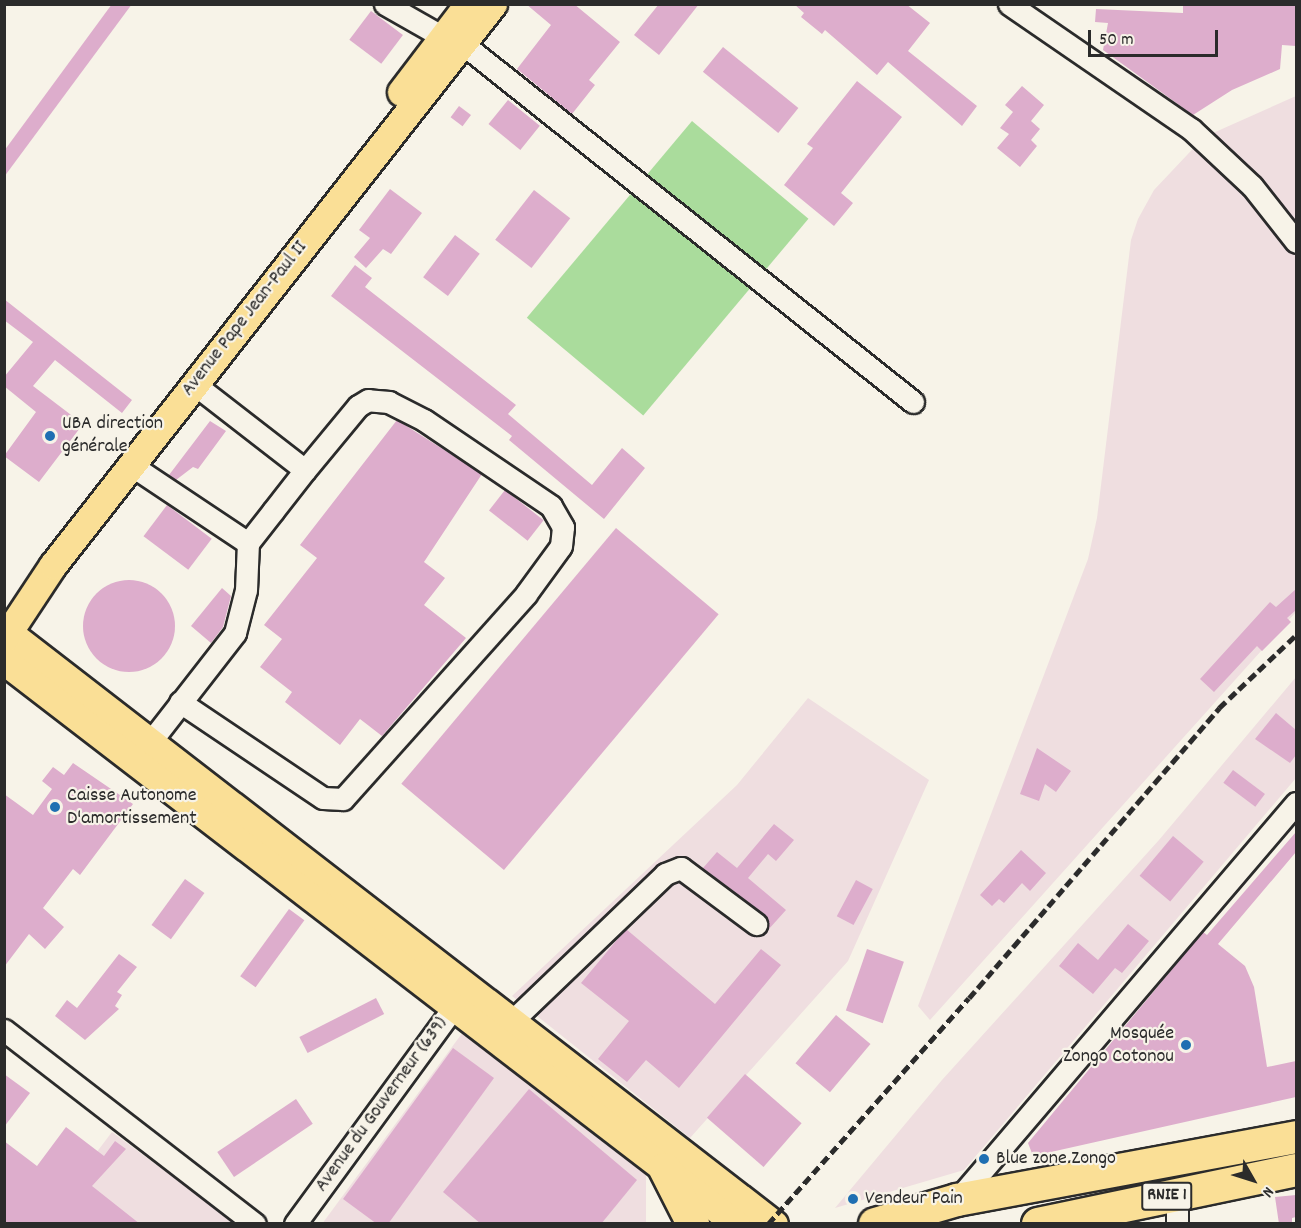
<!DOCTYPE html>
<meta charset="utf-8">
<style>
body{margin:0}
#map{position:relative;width:1301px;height:1228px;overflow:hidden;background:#f7f3e8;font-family:Dekko,sans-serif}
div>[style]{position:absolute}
.built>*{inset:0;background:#efdee0}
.green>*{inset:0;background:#aadc9c;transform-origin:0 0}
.building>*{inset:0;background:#ddadcc;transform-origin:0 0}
.round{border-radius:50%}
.roads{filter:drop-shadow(2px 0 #2b2b2b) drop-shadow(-2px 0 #2b2b2b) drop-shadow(0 2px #2b2b2b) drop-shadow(0 -2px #2b2b2b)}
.minor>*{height:21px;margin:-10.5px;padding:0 10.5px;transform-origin:10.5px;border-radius:10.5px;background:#f7f3e8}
.major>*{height:27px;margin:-13.5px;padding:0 13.5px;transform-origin:13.5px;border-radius:13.5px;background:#fadf96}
.highway>*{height:32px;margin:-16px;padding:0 16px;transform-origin:16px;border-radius:16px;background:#fadf96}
.rail>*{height:4.5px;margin-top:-2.25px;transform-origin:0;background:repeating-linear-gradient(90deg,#2b2b2b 0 9px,transparent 0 13.5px)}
.dots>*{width:16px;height:16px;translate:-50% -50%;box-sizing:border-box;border:3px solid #f7f3e8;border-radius:50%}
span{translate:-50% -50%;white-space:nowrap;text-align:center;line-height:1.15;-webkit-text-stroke:4.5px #f7f3e8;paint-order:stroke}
.shield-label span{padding:2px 4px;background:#f7f3e8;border:2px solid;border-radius:4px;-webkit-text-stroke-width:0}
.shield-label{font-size:18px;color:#2b2b2b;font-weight:700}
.street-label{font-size:20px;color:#2b2b2b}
.poi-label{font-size:20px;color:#2b2b2b}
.left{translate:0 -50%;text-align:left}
.right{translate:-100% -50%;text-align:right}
.frame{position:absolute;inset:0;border:6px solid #2b2b2b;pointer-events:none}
.north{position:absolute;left:1223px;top:1150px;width:60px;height:60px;-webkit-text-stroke:4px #f7f3e8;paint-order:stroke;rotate:129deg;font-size:16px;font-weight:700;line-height:24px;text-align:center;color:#2b2b2b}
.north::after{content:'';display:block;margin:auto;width:21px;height:27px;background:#2b2b2b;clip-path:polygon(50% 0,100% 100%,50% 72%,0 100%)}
.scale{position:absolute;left:1088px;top:30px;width:130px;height:27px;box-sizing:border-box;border:3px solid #2b2b2b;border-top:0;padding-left:8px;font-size:18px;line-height:21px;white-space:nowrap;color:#2b2b2b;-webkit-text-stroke:4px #f7f3e8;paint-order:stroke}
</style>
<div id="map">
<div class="built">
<div style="clip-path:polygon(1296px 96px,1296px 612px,930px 1020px,918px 1006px,1088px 559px,1097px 518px,1131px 240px,1138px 219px,1154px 190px,1204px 137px)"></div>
<div style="clip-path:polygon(1296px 677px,1296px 778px,964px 1170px,835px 1208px,942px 1080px,1159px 840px)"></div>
<div style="clip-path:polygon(808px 698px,929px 780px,848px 961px,690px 1138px,512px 996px,737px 785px)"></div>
<div style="clip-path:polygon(463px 1032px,646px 1169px,646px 1223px,322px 1224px)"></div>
<div style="clip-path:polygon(112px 1132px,235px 1223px,42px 1224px)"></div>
</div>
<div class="green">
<div style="left:692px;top:121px;width:152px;height:257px;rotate:40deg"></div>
</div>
<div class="building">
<div style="clip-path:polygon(112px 4px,132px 4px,4px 177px,4px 151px)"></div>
<div style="clip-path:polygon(526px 4px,574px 4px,620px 42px,589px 80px,595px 85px,572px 114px,517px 69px,551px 25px)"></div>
<div style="clip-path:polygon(659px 4px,699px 4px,659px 55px,634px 35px)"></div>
<div style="clip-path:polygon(794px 4px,906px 4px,930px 23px,908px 51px,977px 106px,962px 126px,888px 62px,877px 75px,825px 30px,822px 34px,801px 17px,804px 13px)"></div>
<div style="clip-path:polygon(1183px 4px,1296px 4px,1296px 46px,1282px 45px,1280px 69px,1232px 90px,1193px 115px,1103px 50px,1108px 23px,1095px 22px,1096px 9px,1183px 13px)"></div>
<div style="left:371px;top:11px;width:40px;height:36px;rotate:37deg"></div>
<div style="left:723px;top:47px;width:97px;height:32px;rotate:39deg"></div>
<div style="clip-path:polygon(857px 81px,902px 117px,841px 193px,853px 203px,834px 226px,784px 185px,813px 148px,807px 144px)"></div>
<div style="clip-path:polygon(1022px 86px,1044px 105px,1031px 121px,1040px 129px,1031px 140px,1037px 146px,1020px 167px,997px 148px,1009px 134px,1000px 128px,1013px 112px,1005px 105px)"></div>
<div style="left:508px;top:100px;width:41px;height:31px;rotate:39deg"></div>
<div style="left:459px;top:106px;width:15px;height:14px;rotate:37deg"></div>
<div style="clip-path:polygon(390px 189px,422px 213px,391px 254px,383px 249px,366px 268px,354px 257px,370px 238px,359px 230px)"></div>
<div style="left:534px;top:190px;width:46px;height:63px;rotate:38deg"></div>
<div style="left:455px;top:235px;width:31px;height:53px;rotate:37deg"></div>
<div style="clip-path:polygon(355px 265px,372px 278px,365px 287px,516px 405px,508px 414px,592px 485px,622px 448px,645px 468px,604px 519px,509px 440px,512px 436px,331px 296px)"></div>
<div style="clip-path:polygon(4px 299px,132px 400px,122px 413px,55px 360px,33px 386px,83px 424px,39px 482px,4px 456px,36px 412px,4px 386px,4px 377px,33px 342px,4px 320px)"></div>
<div style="clip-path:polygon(397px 420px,482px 474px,424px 562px,445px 578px,424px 605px,466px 638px,382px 736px,360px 719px,340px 745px,285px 702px,292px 692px,260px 667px,282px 639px,264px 625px,317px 558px,300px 545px)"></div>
<div style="clip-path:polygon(210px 421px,226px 431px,198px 469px,193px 467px,176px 480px,169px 475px)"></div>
<div style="left:505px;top:490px;width:49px;height:26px;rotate:38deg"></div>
<div style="left:167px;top:505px;width:56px;height:39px;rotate:37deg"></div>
<div style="left:616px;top:528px;width:134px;height:334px;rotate:40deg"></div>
<div class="round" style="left:83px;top:580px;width:92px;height:92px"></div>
<div style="clip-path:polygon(222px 588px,231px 596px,223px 627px,211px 643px,191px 626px)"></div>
<div style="clip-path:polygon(1296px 589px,1296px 610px,1287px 618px,1291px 622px,1262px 651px,1257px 646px,1214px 692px,1200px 679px,1270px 602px,1276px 607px)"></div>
<div style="clip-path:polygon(1276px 713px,1296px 730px,1296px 755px,1290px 763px,1255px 739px)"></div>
<div style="clip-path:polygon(1037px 748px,1071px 771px,1056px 792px,1045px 784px,1039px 801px,1020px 794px)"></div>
<div style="clip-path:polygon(73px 763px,133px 804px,80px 875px,73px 869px,43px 908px,64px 927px,45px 949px,29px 934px,4px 967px,4px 794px,33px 815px,52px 789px,42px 781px,53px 767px,64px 775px)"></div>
<div style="left:1233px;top:770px;width:40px;height:16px;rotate:37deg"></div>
<div style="clip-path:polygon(774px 824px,794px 840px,776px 861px,768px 854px,748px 878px,786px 910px,768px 930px,764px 914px,703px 868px,717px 852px,737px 868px)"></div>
<div style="clip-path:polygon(1296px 832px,1296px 852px,1218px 944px,1245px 966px,1254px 987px,1267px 1067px,1296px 1061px,1296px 1097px,1033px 1156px,1028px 1143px,1203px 932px,1207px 935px)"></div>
<div style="left:1173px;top:836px;width:40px;height:52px;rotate:40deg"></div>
<div style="clip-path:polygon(1021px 850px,1046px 873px,1030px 891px,1022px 883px,1004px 903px,999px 899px,992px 906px,980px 895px)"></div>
<div style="left:185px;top:879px;width:24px;height:57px;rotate:36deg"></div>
<div style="left:856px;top:880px;width:19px;height:41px;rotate:28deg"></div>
<div style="left:289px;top:909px;width:19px;height:83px;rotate:36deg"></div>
<div style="clip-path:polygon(1128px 924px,1149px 941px,1122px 973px,1115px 968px,1093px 994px,1059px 966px,1078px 943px,1098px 960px)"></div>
<div style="clip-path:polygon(626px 929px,715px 1004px,761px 949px,781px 965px,679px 1088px,646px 1060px,627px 1082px,598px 1059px,629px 1021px,581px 983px)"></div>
<div style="left:867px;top:949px;width:39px;height:65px;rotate:19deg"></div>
<div style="clip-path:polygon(119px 954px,137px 967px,117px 992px,122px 995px,115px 1006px,119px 1009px,85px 1040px,55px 1016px,67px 1000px,77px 1008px)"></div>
<div style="left:376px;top:998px;width:18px;height:86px;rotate:63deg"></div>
<div style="left:836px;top:1015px;width:45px;height:63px;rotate:40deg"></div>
<div style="clip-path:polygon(453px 1048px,494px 1078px,388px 1224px,377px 1224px,343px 1199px)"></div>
<div style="clip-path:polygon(4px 1074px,30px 1093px,4px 1127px)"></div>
<div style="left:745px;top:1074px;width:75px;height:58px;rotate:41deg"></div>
<div style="clip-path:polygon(529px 1089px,637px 1180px,601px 1224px,481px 1224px,443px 1192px)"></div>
<div style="left:296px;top:1099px;width:30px;height:95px;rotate:56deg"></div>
<div style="clip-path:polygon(66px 1127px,104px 1156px,115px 1141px,126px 1149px,92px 1186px,140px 1224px,4px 1224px,4px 1141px,37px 1166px)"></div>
<div style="clip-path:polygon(1296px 1195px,1296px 1217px,1292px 1218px,1292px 1224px,1279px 1224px,1275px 1197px)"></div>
</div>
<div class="roads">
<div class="minor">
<div style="left:385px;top:4px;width:67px;rotate:29.6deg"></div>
<div style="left:1009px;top:4px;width:221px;rotate:34.5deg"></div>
<div style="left:1191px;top:129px;width:83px;rotate:43.1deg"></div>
<div style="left:1252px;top:186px;width:71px;rotate:51.8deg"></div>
<div style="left:463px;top:44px;width:575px;rotate:38.5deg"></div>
<div style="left:131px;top:465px;width:141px;rotate:33.7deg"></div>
<div style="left:248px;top:543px;width:41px;rotate:-52deg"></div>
<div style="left:273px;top:511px;width:52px;rotate:-52deg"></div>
<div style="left:305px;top:470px;width:140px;rotate:-142.2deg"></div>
<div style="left:180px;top:702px;width:172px;rotate:33.9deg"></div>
<div style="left:323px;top:798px;width:20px;rotate:3deg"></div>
<div style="left:343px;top:799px;width:275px;rotate:-48.2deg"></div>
<div style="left:526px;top:594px;width:59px;rotate:-53.9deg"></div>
<div style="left:561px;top:546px;width:19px;rotate:-84deg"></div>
<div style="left:563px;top:527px;width:24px;rotate:-120deg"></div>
<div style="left:551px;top:506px;width:153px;rotate:-145.9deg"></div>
<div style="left:424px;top:420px;width:39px;rotate:-153deg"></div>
<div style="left:389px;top:402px;width:21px;rotate:-175deg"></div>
<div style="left:368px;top:400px;width:12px;rotate:149deg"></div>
<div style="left:358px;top:406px;width:83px;rotate:129.6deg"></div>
<div style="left:151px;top:741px;width:137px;rotate:-52.1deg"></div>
<div style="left:235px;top:633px;width:44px;rotate:-75.7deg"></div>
<div style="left:246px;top:590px;width:47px;rotate:-87.6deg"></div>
<div style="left:513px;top:1020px;width:211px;rotate:-43.8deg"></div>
<div style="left:665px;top:874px;width:17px;rotate:-21deg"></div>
<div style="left:681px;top:868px;width:94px;rotate:36.7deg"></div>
<div style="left:4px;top:1030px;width:317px;rotate:37.7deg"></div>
<div style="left:957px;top:1200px;width:522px;rotate:-49.51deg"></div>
<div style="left:295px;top:1224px;width:283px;rotate:-53.8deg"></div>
<div style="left:1177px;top:1224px;width:30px;rotate:-90deg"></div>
</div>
<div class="major">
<div style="left:401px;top:92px;width:111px;rotate:-52.7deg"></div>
<div style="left:4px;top:629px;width:973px;rotate:37.69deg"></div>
<div style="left:4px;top:639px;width:89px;rotate:-56.5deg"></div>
<div style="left:53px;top:565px;width:713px;rotate:-51.89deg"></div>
<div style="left:4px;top:661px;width:923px;rotate:37.56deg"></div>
</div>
<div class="highway">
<div style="left:665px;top:1169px;width:62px;rotate:63deg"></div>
<div style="left:875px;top:1224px;width:85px;rotate:-16.3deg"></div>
<div style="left:957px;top:1200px;width:345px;rotate:-10.5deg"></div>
<div style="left:1038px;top:1224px;width:264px;rotate:-11.8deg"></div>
</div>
</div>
<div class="rail">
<div style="left:768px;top:1224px;width:302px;rotate:-48.4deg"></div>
<div style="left:969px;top:998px;width:383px;rotate:-49.2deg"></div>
<div style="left:1219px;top:708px;width:106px;rotate:-43.5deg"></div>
</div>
<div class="dots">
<div style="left:50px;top:436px;background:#1f6fb2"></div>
<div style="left:55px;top:807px;background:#1f6fb2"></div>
<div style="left:1186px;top:1045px;background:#1f6fb2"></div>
<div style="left:984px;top:1159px;background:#1f6fb2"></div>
<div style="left:853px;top:1199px;background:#1f6fb2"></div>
</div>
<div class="shield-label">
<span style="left:1167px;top:1196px">RNIE 1</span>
</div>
<div class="street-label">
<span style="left:245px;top:319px;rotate:-52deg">Avenue Pape Jean-Paul II</span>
<span style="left:382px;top:1105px;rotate:-54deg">Avenue du Gouverneur (639)</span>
</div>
<div class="poi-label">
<span class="left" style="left:62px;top:436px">UBA direction<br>générale</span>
<span class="left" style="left:67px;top:808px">Caisse Autonome<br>D'amortissement</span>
<span class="right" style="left:1174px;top:1046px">Mosquée<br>Zongo Cotonou</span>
<span class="left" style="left:996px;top:1159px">Blue zone Zongo</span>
<span class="left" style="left:865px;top:1199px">Vendeur Pain</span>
</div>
<div class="frame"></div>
<div class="north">N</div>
<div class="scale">50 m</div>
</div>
